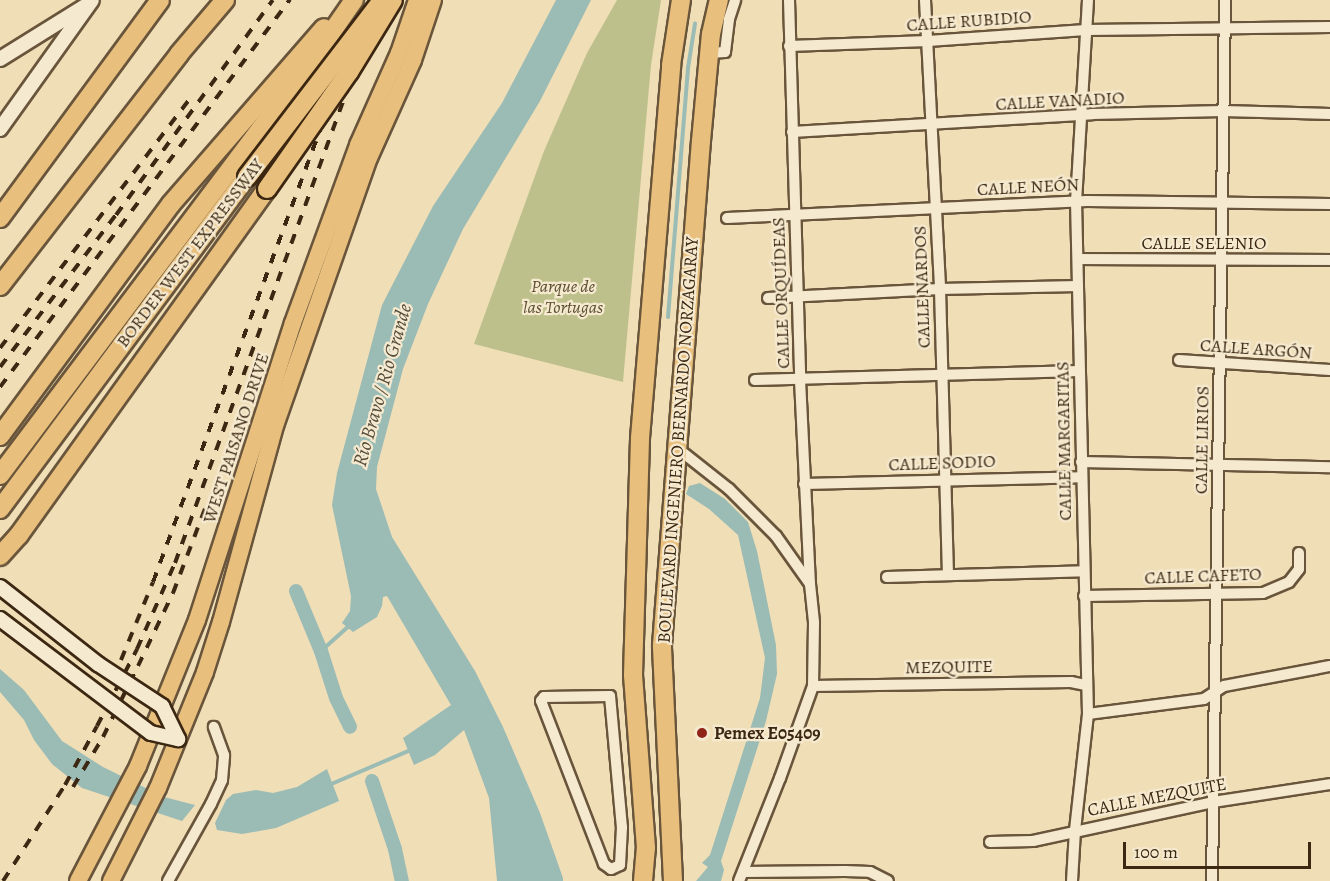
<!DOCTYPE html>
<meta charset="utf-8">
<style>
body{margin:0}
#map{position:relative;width:1330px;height:881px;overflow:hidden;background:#f0deb7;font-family:Alegreya,serif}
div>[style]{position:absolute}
.green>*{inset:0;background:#bec08b}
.water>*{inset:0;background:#9bbbb5}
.stream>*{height:4px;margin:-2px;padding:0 2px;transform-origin:2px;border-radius:2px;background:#9bbbb5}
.canal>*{height:14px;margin:-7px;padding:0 7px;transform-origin:7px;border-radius:7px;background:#9bbbb5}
.roads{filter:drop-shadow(2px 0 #69553b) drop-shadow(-2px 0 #69553b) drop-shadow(0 2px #69553b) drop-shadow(0 -2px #69553b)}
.street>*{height:10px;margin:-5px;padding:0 5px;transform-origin:5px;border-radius:5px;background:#f5ead0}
.secondary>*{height:14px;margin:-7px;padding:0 7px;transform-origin:7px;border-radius:7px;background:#f5ead0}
.primary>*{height:16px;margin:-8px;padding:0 8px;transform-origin:8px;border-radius:8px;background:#e8bf7c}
.highway>*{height:18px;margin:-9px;padding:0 9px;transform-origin:9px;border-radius:9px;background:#e8bf7c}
.rail>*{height:4px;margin-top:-2px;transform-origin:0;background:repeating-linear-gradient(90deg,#3c2712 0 10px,transparent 0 20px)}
.bridges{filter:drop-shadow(2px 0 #3c2712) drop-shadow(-2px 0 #3c2712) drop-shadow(0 2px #3c2712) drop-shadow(0 -2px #3c2712)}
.secondary-bridge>*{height:14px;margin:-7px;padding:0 7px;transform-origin:7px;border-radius:7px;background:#f5ead0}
.highway-bridge>*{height:18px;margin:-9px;padding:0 9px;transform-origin:9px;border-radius:9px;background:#e8bf7c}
.dots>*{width:16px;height:16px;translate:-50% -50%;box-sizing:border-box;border:3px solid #f5ead0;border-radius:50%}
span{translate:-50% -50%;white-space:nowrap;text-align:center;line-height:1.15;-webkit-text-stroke:4.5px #f5ead0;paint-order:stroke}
.street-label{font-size:18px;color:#3c2712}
.park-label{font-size:18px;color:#5c4d30;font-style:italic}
.poi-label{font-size:18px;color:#3c2712;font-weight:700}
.left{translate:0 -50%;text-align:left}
.water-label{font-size:20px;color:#544c3b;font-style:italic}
.scale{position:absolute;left:1123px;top:842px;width:188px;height:27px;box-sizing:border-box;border:3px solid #3c2712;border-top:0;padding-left:8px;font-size:18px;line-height:21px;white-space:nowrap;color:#3c2712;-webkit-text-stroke:4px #f5ead0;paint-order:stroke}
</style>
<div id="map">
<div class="green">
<div style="clip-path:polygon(617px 0,661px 0,651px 65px,623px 382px,474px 344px,544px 151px,587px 53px)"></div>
</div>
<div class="water">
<div style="clip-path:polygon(556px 0,591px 0,540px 101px,463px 229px,428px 304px,403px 369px,377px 467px,376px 489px,392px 537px,475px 671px,503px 727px,540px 813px,563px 878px,563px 881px,497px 881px,489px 798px,464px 730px,435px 755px,414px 765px,403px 738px,451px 705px,387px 596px,383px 597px,382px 606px,377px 617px,353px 632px,342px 623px,350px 611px,351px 596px,332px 505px,337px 473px,382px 305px,433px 206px,502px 103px)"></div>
<div style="clip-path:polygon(700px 483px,725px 499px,748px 522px,757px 551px,776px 645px,777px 674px,766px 721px,721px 861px,724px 870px,721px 881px,696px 881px,708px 867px,702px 863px,710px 855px,760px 698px,765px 658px,738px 535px,709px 509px,686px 494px,689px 486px)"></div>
<div style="clip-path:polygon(0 669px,24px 690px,62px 741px,103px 767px,164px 797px,195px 805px,182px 821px,82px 788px,52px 764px,34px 740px,24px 720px,0 692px)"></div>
<div style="clip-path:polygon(327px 769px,339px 801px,276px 828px,242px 834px,217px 830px,215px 823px,226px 800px,233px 794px,256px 790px,273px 793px,297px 787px)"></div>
</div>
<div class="stream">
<div style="left:668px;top:317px;width:250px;rotate:-85.4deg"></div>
<div style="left:688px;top:68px;width:45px;rotate:-81deg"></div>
<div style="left:321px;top:651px;width:39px;rotate:-42deg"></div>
<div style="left:329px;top:785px;width:91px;rotate:-23.2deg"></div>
</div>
<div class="canal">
<div style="left:296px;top:591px;width:65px;rotate:67.4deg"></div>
<div style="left:321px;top:651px;width:49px;rotate:72.3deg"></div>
<div style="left:336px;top:698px;width:32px;rotate:64deg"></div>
<div style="left:372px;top:781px;width:72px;rotate:71.3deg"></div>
<div style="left:395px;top:849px;width:33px;rotate:78deg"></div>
</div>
<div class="roads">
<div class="street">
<div style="left:789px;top:0;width:380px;rotate:88.3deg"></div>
<div style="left:800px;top:380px;width:204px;rotate:87.2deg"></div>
<div style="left:925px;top:0;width:289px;rotate:87deg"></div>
<div style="left:940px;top:289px;width:284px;rotate:88.4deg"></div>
<div style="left:789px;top:46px;width:139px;rotate:-2.1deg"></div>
<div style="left:928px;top:41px;width:158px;rotate:-4deg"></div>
<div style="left:1086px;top:30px;width:244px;rotate:-0.7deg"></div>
<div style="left:710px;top:53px;width:15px;rotate:-4deg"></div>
<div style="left:725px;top:52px;width:33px;rotate:-83deg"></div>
<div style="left:729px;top:19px;width:20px;rotate:-72deg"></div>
<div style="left:792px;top:132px;width:301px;rotate:-3.4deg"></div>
<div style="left:1092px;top:114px;width:131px;rotate:-1.3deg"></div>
<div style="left:1223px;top:111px;width:107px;rotate:1.6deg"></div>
<div style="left:727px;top:218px;width:360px;rotate:-2.7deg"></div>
<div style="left:1087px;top:201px;width:243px;rotate:0.7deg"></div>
<div style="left:1078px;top:259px;width:252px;rotate:0.2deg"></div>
<div style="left:768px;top:298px;width:172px;rotate:-3deg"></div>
<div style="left:940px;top:289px;width:138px;rotate:-1.2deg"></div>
<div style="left:1179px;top:360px;width:151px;rotate:3.8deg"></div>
<div style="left:755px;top:380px;width:324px;rotate:-1.6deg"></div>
<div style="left:677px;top:448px;width:66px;rotate:38.3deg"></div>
<div style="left:729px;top:489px;width:66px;rotate:45deg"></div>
<div style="left:776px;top:536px;width:59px;rotate:54.7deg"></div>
<div style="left:810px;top:584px;width:39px;rotate:84deg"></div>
<div style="left:814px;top:623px;width:63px;rotate:90.9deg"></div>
<div style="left:813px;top:686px;width:98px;rotate:109.7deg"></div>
<div style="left:780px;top:778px;width:111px;rotate:111.7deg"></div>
<div style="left:1081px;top:462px;width:249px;rotate:1.2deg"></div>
<div style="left:804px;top:484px;width:277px;rotate:-1.4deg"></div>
<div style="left:887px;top:577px;width:197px;rotate:-1.7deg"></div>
<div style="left:1084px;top:596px;width:179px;rotate:-1deg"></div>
<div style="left:1263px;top:593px;width:28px;rotate:-23deg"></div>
<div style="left:1289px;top:582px;width:16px;rotate:-52deg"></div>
<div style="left:1299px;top:569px;width:16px;rotate:-90deg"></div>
<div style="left:813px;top:686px;width:258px;rotate:-0.9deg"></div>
<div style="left:1071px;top:682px;width:14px;rotate:12deg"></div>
<div style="left:610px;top:696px;width:132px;rotate:84.8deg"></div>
<div style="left:622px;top:827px;width:38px;rotate:93deg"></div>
<div style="left:620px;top:865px;width:10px;rotate:156deg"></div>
<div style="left:611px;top:869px;width:9px;rotate:-144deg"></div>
<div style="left:604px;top:864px;width:175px;rotate:-111.1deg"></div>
<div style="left:541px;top:701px;width:5px;rotate:-53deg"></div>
<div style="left:544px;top:697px;width:66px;rotate:-0.9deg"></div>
<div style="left:1088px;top:714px;width:117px;rotate:-7.4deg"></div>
<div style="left:1204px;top:699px;width:24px;rotate:-33deg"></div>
<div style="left:1224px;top:686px;width:108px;rotate:-10.7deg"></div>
<div style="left:990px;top:842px;width:43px;rotate:-1.3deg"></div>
<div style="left:1033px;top:841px;width:184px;rotate:-12.2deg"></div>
<div style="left:1213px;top:802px;width:118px;rotate:-8.7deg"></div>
<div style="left:743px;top:872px;width:102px;rotate:-0.6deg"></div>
<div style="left:845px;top:871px;width:25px;rotate:2deg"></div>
<div style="left:870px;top:872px;width:20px;rotate:27deg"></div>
<div style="left:168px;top:881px;width:88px;rotate:-60.8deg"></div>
<div style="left:211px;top:804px;width:26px;rotate:-65deg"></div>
<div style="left:222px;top:780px;width:25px;rotate:-85deg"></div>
<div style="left:224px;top:755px;width:30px;rotate:-110deg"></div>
<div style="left:1072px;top:881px;width:51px;rotate:-86.6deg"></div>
<div style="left:1075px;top:830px;width:117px;rotate:-83.6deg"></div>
<div style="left:1088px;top:714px;width:512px;rotate:-91.34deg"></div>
<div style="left:1076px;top:202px;width:202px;rotate:-86.6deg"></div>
<div style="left:1212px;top:881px;width:881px;rotate:-89.15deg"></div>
</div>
<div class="secondary">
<div style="left:0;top:59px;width:100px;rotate:-31.9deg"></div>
<div style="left:0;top:129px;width:158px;rotate:-54.5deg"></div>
</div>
<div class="primary">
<div style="left:78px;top:881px;width:130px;rotate:-62.4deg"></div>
<div style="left:138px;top:766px;width:157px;rotate:-68deg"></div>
<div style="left:197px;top:620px;width:312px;rotate:-72.1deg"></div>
<div style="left:293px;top:323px;width:189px;rotate:-69.9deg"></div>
<div style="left:358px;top:145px;width:101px;rotate:-66deg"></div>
<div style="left:399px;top:53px;width:56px;rotate:-71.2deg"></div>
<div style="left:111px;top:881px;width:104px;rotate:-63.2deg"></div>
<div style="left:158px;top:788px;width:125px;rotate:-67.9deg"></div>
<div style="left:205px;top:672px;width:52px;rotate:-72.3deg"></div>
<div style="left:221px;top:622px;width:206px;rotate:-74.6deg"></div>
<div style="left:276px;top:423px;width:281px;rotate:-70.7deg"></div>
<div style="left:369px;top:158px;width:107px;rotate:-65.8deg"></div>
<div style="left:413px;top:60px;width:63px;rotate:-71.6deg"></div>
</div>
<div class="highway">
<div style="left:0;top:218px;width:270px;rotate:-53.7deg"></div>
<div style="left:0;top:286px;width:293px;rotate:-52.3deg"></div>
<div style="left:179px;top:54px;width:71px;rotate:-49.6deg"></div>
<div style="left:0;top:436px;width:288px;rotate:-53.6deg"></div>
<div style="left:171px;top:204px;width:233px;rotate:-49deg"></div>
<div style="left:0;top:475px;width:526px;rotate:-53.04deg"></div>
<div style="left:316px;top:55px;width:67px;rotate:-55.4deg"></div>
<div style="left:0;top:509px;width:414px;rotate:-53.4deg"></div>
<div style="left:0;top:556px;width:28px;rotate:-48deg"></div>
<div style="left:19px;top:535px;width:426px;rotate:-54.4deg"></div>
<div style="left:643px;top:881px;width:33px;rotate:-85deg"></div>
<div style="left:646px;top:848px;width:173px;rotate:-94.3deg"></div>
<div style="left:633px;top:675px;width:237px;rotate:-88.3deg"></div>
<div style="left:640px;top:438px;width:374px;rotate:-85.2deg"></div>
<div style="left:671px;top:65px;width:66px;rotate:-81.3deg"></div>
<div style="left:673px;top:881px;width:236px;rotate:-92.7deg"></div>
<div style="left:662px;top:645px;width:506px;rotate:-85.58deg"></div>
<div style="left:701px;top:141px;width:107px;rotate:-84.7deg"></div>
<div style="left:711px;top:34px;width:35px;rotate:-77deg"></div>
</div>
</div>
<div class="rail">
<div style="left:0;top:348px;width:317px;rotate:-52.7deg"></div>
<div style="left:0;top:367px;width:191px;rotate:-52.7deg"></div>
<div style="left:116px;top:215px;width:266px;rotate:-53.9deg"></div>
<div style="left:0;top:387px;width:484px;rotate:-53.2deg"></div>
<div style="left:121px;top:660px;width:84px;rotate:-67.7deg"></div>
<div style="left:153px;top:582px;width:620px;rotate:-69.72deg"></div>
<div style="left:73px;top:787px;width:58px;rotate:-59deg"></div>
<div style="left:103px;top:737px;width:79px;rotate:-63.8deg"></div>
<div style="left:138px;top:666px;width:81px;rotate:-64.4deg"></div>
<div style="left:173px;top:593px;width:93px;rotate:-69.2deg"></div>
<div style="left:3px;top:881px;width:114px;rotate:-57.1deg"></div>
<div style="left:65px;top:785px;width:67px;rotate:-61.5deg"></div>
<div style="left:97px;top:726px;width:87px;rotate:-62.5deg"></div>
<div style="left:137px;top:649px;width:94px;rotate:-66.2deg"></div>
<div style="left:175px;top:563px;width:599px;rotate:-69.99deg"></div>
</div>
<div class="bridges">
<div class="secondary-bridge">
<div style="left:0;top:587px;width:125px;rotate:38.2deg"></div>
<div style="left:98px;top:664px;width:77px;rotate:33.3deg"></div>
<div style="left:162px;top:706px;width:37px;rotate:64deg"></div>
<div style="left:0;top:619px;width:189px;rotate:37.1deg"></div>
<div style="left:151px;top:733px;width:28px;rotate:13deg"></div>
</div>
<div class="highway-bridge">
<div style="left:247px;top:177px;width:220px;rotate:-52.6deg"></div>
<div style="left:267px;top:189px;width:143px;rotate:-55deg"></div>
<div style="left:349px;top:72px;width:84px;rotate:-58.6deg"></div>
</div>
</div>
<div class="dots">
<div style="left:702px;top:733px;background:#8f2418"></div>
</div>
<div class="street-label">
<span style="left:969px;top:21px;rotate:-4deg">CALLE RUBIDIO</span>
<span style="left:1060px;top:101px;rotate:-3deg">CALLE VANADIO</span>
<span style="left:1028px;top:187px;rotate:-3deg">CALLE NEÓN</span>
<span style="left:1204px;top:243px">CALLE SELENIO</span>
<span style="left:190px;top:253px;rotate:-53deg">BORDER WEST EXPRESSWAY</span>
<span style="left:922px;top:287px;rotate:-92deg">CALLE NARDOS</span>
<span style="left:781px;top:293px;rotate:-92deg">CALLE ORQUÍDEAS</span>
<span style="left:1256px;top:349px;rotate:4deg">CALLE ARGÓN</span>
<span style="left:236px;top:438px;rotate:-72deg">WEST PAISANO DRIVE</span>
<span style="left:678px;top:440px;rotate:-86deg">BOULEVARD INGENIERO BERNARDO NORZAGARAY</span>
<span style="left:1202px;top:440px;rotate:-89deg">CALLE LIRIOS</span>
<span style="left:1064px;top:441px;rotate:-91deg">CALLE MARGARITAS</span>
<span style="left:942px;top:463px;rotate:-2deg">CALLE SODIO</span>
<span style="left:1203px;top:576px;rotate:-2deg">CALLE CAFETO</span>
<span style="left:949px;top:667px;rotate:-1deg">MEZQUITE</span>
<span style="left:1157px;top:797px;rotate:-11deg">CALLE MEZQUITE</span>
</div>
<div class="park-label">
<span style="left:563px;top:297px">Parque de<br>las Tortugas</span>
</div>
<div class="poi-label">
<span class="left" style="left:714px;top:733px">Pemex E05409</span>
</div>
<div class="water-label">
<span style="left:382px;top:385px;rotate:-74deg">Río Bravo / Rio Grande</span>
</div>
<div class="scale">100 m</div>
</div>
